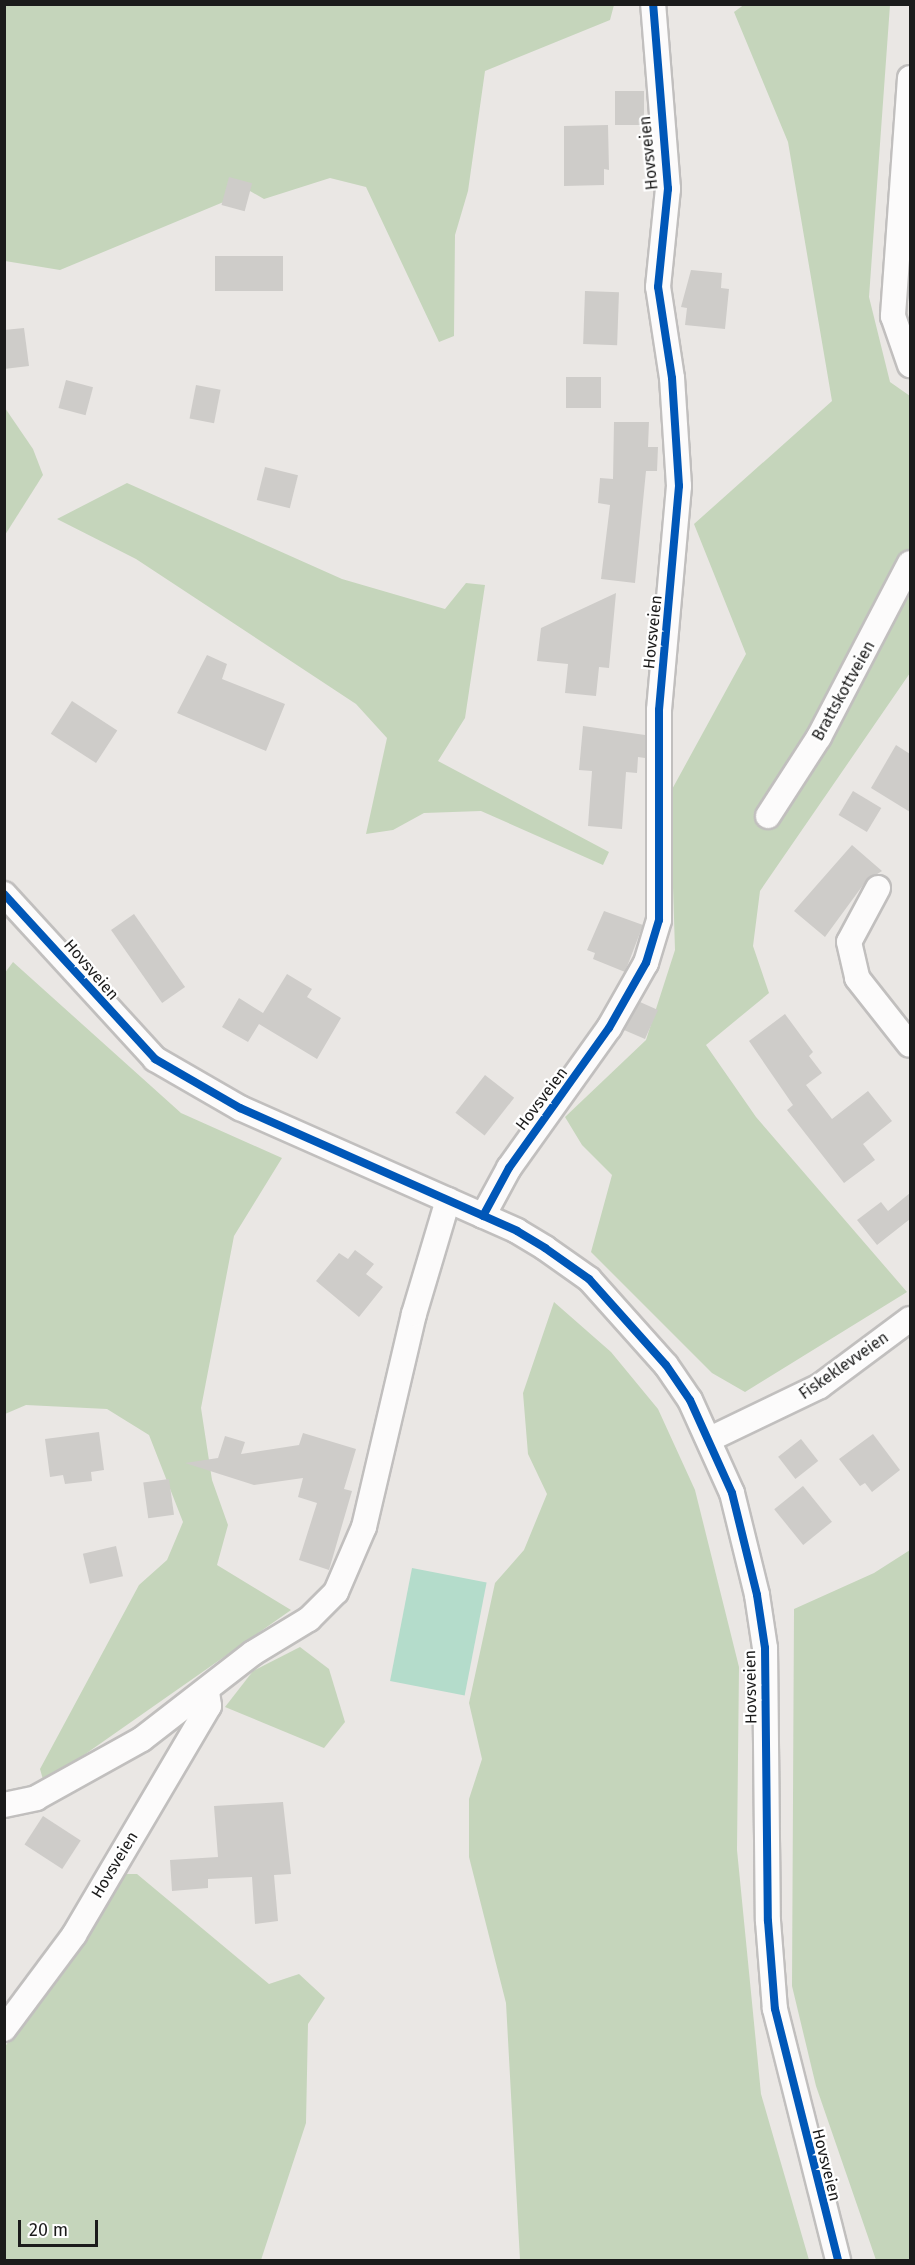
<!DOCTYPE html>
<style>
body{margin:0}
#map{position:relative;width:915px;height:2265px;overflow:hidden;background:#eae7e4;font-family:"Fira Sans",sans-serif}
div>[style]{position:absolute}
.forest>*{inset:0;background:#c5d5bb}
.pitch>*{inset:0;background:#b4dccb;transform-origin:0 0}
.building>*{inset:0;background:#ceccc9;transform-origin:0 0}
.roads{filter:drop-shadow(2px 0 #c1bfbe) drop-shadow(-2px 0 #c1bfbe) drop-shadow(0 2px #c1bfbe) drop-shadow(0 -2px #c1bfbe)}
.street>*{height:24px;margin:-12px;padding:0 12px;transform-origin:12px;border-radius:12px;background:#fcfbfb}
.cycleway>*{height:8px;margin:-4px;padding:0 4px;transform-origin:4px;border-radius:4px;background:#0057b8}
span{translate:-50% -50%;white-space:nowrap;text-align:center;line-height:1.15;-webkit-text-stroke:4.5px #fff;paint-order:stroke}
.street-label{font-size:16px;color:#1b1b1b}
.frame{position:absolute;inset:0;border:6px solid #1b1b1b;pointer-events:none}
.scale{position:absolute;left:18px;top:2220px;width:80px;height:27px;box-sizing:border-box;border:3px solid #1b1b1b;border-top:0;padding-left:8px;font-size:18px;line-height:21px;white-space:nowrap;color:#1b1b1b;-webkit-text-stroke:4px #fff;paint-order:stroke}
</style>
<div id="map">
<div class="forest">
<div style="clip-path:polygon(745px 4px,890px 5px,869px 297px,890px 382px,910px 396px,910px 673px,760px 891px,753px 946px,769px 993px,706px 1045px,756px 1117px,907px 1292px,745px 1392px,712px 1373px,591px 1252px,612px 1175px,582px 1145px,565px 1117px,646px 1040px,675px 950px,670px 793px,746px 654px,694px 524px,832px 401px,788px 142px,734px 12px)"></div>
<div style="clip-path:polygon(4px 5px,614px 5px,610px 20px,485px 71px,468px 191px,455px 235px,454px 336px,439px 342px,366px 187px,330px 178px,264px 199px,250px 191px,60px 270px,5px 261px)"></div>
<div style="clip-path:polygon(5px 408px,33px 449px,43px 475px,5px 535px)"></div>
<div style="clip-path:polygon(127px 483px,342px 579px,445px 609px,466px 583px,485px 585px,465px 718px,438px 761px,609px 852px,603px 865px,481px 811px,424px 813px,393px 830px,366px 834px,387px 738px,356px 704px,136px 559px,57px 519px)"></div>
<div style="clip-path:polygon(13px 962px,181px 1113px,282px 1158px,234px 1236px,201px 1408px,212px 1480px,228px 1525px,217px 1565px,291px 1610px,44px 1783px,40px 1769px,139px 1585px,167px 1560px,183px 1522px,149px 1435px,107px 1409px,26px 1405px,5px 1414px,4px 974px)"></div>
<div style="clip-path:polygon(554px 1302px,611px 1352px,658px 1409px,695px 1490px,739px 1667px,737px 1850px,761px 2094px,809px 2260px,520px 2260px,506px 2003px,469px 1857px,469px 1799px,482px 1759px,469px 1703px,495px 1583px,524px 1550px,547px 1494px,528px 1454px,523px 1393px)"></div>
<div style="clip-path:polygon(910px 1550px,910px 2260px,876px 2260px,816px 2086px,792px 1986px,794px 1609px,874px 1573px)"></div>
<div style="clip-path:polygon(300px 1647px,329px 1669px,345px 1722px,324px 1748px,225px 1707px,253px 1671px)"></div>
<div style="clip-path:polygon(126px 1874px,137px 1874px,269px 1984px,299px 1974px,325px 1998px,308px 2024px,306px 2123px,261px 2260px,5px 2260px,4px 2048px)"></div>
</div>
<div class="pitch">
<div style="left:412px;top:1568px;width:76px;height:115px;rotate:11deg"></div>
</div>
<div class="building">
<div style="left:644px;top:91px;width:34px;height:29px;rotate:90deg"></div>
<div style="clip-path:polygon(608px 125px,609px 170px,604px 169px,604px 185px,564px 186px,564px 126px)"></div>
<div style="left:229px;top:177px;width:24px;height:29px;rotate:15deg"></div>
<div style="left:215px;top:256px;width:68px;height:35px"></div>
<div style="clip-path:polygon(691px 270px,722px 273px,721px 288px,729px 289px,725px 329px,685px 325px,687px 308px,681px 307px)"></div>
<div style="left:585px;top:291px;width:34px;height:53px;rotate:2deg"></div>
<div style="clip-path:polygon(24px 328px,29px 366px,4px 369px,4px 330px)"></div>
<div style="left:566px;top:377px;width:35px;height:31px"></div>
<div style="left:66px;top:380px;width:28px;height:29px;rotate:15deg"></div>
<div style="left:196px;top:385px;width:25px;height:34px;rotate:11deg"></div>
<div style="clip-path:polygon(614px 422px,649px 422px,648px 447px,658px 447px,657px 471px,646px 471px,635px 583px,601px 579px,610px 505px,598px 503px,600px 478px,613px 479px)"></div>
<div style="left:265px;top:467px;width:34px;height:34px;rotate:14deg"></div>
<div style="clip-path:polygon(616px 593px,609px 668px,599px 667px,596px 696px,565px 693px,568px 664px,537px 661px,541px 628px)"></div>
<div style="clip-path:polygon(207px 655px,227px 664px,222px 679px,285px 704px,266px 751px,177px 713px)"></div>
<div style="left:72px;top:701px;width:54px;height:39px;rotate:33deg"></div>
<div style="clip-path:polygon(583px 726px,645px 735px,645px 758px,638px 757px,637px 773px,626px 772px,622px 829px,588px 826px,592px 771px,579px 770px)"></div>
<div style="clip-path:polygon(896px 745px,910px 754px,910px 812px,871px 788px)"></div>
<div style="left:853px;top:791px;width:33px;height:28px;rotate:31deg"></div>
<div style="clip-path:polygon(852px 845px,882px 871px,866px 881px,825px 937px,794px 911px)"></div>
<div style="clip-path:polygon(604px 911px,643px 925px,625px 972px,593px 959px,595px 953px,587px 950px)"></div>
<div style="left:134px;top:914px;width:89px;height:28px;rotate:55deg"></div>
<div style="clip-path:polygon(287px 974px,312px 989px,307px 997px,341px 1018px,317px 1059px,259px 1024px,248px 1042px,222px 1027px,239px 998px,263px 1013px)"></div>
<div style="clip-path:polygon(640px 1002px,658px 1010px,645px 1039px,624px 1030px)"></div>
<div style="clip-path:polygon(785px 1014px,813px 1052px,809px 1056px,822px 1073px,806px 1085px,832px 1119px,868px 1091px,892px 1121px,863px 1144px,875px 1160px,844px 1183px,787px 1110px,793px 1105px,749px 1041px)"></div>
<div style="left:485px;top:1075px;width:37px;height:48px;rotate:38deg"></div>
<div style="clip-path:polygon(910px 1193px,910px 1219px,877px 1245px,857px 1220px,881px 1202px,888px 1211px)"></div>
<div style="clip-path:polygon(355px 1250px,374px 1264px,366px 1274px,383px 1287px,359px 1317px,316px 1281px,339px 1253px,348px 1259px)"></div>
<div style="clip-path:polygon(99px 1432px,104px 1470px,91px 1472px,92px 1481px,65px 1484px,63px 1475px,50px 1477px,45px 1439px)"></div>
<div style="clip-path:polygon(303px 1433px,356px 1449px,344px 1489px,352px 1491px,329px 1570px,299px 1560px,317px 1503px,298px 1497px,303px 1478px,254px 1485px,185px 1463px,218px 1458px,225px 1436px,245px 1442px,241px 1454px,299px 1445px)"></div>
<div style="clip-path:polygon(873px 1434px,900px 1470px,872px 1492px,865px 1483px,860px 1486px,839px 1459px)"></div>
<div style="left:801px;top:1439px;width:28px;height:29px;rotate:52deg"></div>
<div style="left:169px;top:1479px;width:36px;height:26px;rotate:82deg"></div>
<div style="left:803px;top:1486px;width:46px;height:37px;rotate:51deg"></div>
<div style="left:116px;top:1546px;width:31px;height:34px;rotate:77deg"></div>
<div style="clip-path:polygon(283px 1802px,291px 1874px,274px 1875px,278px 1921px,255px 1924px,252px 1877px,208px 1879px,208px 1888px,172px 1891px,170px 1860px,218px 1857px,214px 1806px)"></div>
<div style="left:43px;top:1816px;width:45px;height:34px;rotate:33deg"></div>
</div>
<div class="roads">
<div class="street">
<div style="left:910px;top:78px;width:239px;rotate:94.1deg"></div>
<div style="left:893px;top:316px;width:52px;rotate:70.9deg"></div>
<div style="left:768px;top:816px;width:94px;rotate:-57.2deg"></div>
<div style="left:819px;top:737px;width:196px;rotate:-62.4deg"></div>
<div style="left:878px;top:888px;width:61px;rotate:118.2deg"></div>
<div style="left:849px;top:942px;width:37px;rotate:77deg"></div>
<div style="left:857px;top:978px;width:85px;rotate:51.7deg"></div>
<div style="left:4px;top:894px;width:224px;rotate:47.5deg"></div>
<div style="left:155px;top:1059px;width:98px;rotate:30deg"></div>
<div style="left:240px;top:1108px;width:303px;rotate:23.9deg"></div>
<div style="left:517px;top:1231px;width:33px;rotate:31deg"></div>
<div style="left:545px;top:1248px;width:54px;rotate:35.2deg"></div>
<div style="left:589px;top:1279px;width:115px;rotate:48.2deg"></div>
<div style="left:666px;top:1365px;width:42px;rotate:55.6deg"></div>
<div style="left:690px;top:1400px;width:102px;rotate:65.7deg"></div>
<div style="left:732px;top:1493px;width:105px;rotate:76.2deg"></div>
<div style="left:757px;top:1595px;width:54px;rotate:81.4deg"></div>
<div style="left:765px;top:1648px;width:273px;rotate:89.4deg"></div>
<div style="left:768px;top:1921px;width:88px;rotate:85.5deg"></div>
<div style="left:775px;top:2009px;width:259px;rotate:75.9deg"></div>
<div style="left:483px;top:1216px;width:55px;rotate:-61.6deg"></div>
<div style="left:509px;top:1168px;width:172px;rotate:-54.5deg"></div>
<div style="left:609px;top:1028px;width:75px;rotate:-60.4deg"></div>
<div style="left:646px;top:963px;width:45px;rotate:-73.2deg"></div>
<div style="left:659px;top:920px;width:210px;rotate:-90deg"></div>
<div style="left:659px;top:710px;width:225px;rotate:-84.9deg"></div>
<div style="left:679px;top:486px;width:108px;rotate:-93.7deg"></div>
<div style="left:672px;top:378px;width:92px;rotate:-98.7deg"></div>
<div style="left:658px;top:287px;width:99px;rotate:-84.2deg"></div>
<div style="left:668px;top:189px;width:186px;rotate:-94.6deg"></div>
<div style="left:710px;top:1439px;width:122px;rotate:-25.7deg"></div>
<div style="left:820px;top:1386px;width:112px;rotate:-36.7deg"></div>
<div style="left:4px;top:1805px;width:33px;rotate:-12deg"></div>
<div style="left:36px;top:1798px;width:121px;rotate:-29.1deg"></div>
<div style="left:142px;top:1739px;width:140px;rotate:-37.8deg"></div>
<div style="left:253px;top:1653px;width:66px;rotate:-31.3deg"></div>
<div style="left:309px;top:1619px;width:38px;rotate:-45deg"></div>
<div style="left:336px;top:1592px;width:71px;rotate:-66.7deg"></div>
<div style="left:364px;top:1527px;width:219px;rotate:-76.8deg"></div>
<div style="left:414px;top:1314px;width:119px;rotate:-73.4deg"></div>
<div style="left:4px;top:2029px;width:117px;rotate:-53.3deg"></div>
<div style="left:74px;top:1935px;width:266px;rotate:-59.5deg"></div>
<div style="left:209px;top:1706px;width:14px;rotate:-98deg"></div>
</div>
</div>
<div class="cycleway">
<div style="left:4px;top:894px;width:224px;rotate:47.5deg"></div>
<div style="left:155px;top:1059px;width:98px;rotate:30deg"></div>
<div style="left:240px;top:1108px;width:303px;rotate:23.9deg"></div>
<div style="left:517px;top:1231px;width:33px;rotate:31deg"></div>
<div style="left:545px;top:1248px;width:54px;rotate:35.2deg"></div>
<div style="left:589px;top:1279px;width:115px;rotate:48.2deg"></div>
<div style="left:666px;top:1365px;width:42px;rotate:55.6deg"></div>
<div style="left:690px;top:1400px;width:102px;rotate:65.7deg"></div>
<div style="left:732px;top:1493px;width:105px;rotate:76.2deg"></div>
<div style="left:757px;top:1595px;width:54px;rotate:81.4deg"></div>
<div style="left:765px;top:1648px;width:273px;rotate:89.4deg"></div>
<div style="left:768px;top:1921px;width:88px;rotate:85.5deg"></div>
<div style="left:775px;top:2009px;width:259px;rotate:75.9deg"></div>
<div style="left:483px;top:1216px;width:55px;rotate:-61.6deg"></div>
<div style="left:509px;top:1168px;width:172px;rotate:-54.5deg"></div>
<div style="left:609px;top:1028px;width:75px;rotate:-60.4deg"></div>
<div style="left:646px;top:963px;width:45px;rotate:-73.2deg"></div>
<div style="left:659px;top:920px;width:210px;rotate:-90deg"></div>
<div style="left:659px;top:710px;width:225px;rotate:-84.9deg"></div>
<div style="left:679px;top:486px;width:108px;rotate:-93.7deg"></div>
<div style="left:672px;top:378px;width:92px;rotate:-98.7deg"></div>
<div style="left:658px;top:287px;width:99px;rotate:-84.2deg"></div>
<div style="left:668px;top:189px;width:186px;rotate:-94.6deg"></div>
</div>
<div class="street-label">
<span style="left:649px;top:153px;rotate:-96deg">Hovsveien</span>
<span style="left:653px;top:632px;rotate:-84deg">Hovsveien</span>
<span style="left:844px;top:691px;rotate:-61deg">Brattskottveien</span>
<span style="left:91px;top:970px;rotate:49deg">Hovsveien</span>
<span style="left:542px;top:1099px;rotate:-53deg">Hovsveien</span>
<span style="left:844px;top:1366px;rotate:-35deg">Fiskeklevveien</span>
<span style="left:751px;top:1687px;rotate:-91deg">Hovsveien</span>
<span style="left:115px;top:1865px;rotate:-59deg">Hovsveien</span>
<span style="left:826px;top:2165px;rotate:76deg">Hovsveien</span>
</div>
<div class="frame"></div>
<div class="scale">20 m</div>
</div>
